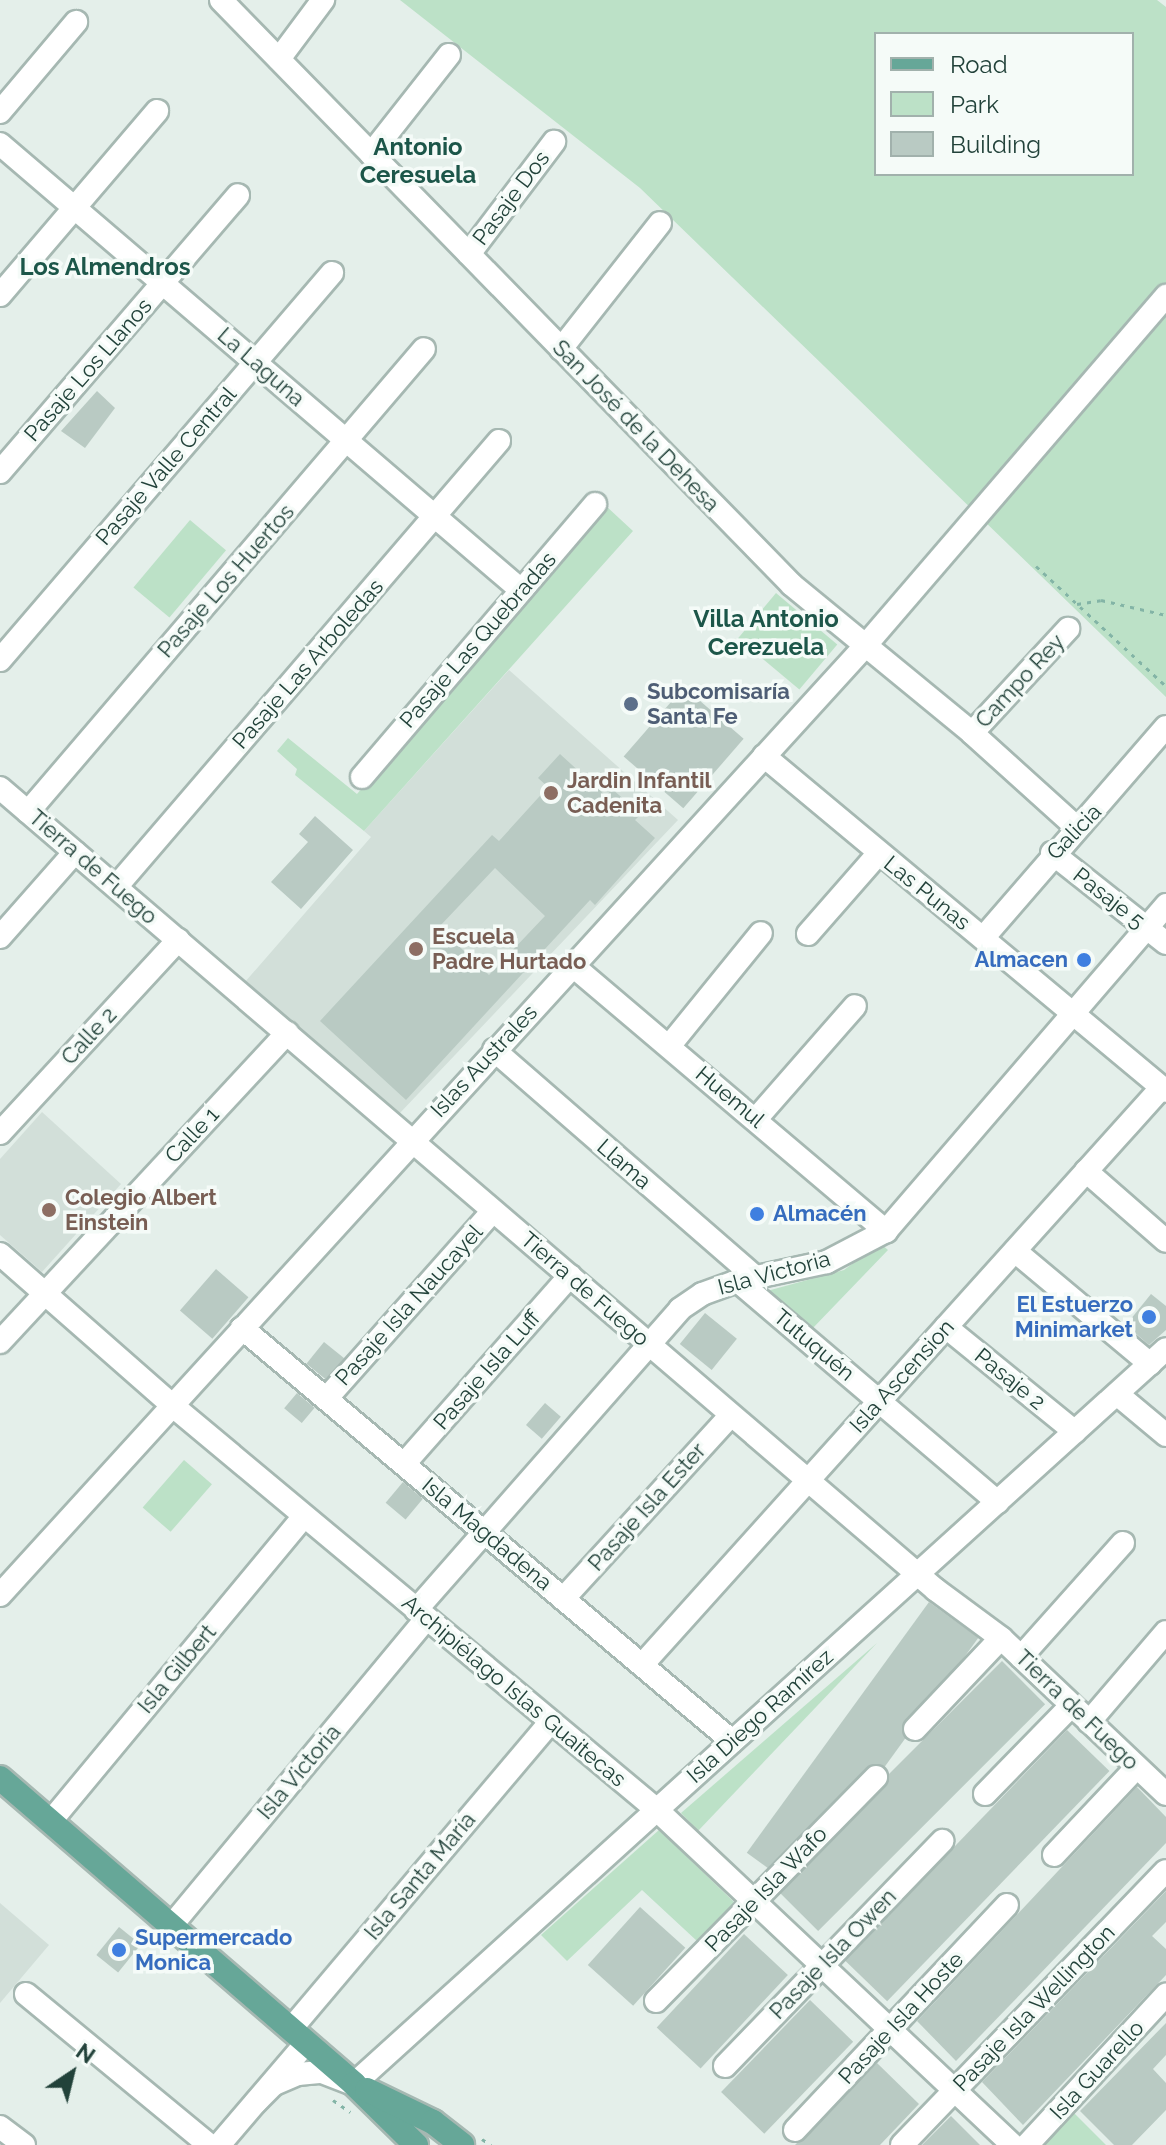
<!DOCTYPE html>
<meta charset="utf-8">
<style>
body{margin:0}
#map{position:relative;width:1166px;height:2145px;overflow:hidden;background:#e4efea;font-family:Raleway,sans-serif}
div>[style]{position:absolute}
.built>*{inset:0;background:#d2dfd9}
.green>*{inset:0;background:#bce1c7;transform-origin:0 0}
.building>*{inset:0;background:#b9cac3;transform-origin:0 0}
.path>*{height:3px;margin-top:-1.5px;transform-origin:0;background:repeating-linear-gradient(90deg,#83b4a6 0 4px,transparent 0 10px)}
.roads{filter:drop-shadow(2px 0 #a6b8b2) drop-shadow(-2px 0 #a6b8b2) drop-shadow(0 2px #a6b8b2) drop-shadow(0 -2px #a6b8b2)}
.minor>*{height:22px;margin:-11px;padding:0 11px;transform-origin:11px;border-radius:11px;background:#fff}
.major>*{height:24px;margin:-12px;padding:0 12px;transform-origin:12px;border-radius:12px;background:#66a798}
.dots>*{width:22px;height:22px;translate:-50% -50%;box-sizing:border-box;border:4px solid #f5fbf8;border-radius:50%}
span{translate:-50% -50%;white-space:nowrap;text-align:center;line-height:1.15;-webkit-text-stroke:7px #f5fbf8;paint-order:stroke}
.street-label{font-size:22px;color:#22423a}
.service-label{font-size:22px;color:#4e5e75;font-weight:700}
.left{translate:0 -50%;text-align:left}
.education-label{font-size:22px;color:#785e54;font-weight:700}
.shop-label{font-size:22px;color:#366cbe;font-weight:700}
.right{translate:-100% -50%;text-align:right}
.neighbourhood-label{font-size:24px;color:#1c5649;font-weight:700}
.legend{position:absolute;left:874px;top:32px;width:260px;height:144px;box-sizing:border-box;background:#f5fbf8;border:2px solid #a1b1ac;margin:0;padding:10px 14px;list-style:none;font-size:24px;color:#22423a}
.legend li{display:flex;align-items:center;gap:16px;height:40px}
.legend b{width:40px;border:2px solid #a1b1ac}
.north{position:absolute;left:32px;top:2033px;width:80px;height:80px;-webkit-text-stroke:6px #f5fbf8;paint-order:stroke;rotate:35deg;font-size:22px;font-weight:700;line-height:32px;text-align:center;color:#22423a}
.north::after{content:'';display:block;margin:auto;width:28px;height:36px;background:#22423a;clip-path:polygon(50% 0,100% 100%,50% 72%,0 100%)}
</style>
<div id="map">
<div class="built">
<div style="clip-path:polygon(509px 670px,678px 820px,399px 1114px,245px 982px,371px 837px,364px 831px)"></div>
<div style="clip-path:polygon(42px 1112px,121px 1184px,42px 1272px,0 1235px,0 1159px)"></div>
<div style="clip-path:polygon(0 1903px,49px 1945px,0 2003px)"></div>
</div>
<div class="green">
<div style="clip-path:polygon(evenodd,400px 0,1157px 0,1166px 7px,1166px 697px,640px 188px,400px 0,876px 34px,1132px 34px,1132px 174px,876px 174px,876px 34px)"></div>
<div style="clip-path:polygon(606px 506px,633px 531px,364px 831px,295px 775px,297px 769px,277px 751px,288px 738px,357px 794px)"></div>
<div style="left:190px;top:520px;width:47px;height:88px;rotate:40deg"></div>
<div style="left:776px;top:593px;width:80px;height:59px;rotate:40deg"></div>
<div style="clip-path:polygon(880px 1243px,888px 1250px,812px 1329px,767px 1291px,844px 1270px)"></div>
<div style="left:184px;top:1460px;width:37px;height:63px;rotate:41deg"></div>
<div style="clip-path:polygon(877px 1643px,698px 1831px,681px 1813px)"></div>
<div style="clip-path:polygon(659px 1830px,735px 1903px,697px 1941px,642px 1890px,567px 1961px,541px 1935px)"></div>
<div style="clip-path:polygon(1073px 2112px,1106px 2145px,1043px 2145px)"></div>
</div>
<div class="building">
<div style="clip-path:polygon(97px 391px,115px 408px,85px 448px,61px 431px)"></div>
<div style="left:684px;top:687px;width:79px;height:92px;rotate:41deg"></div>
<div style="clip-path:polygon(evenodd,560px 754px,606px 796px,612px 789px,641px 814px,635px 820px,655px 838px,595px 905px,590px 900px,406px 1100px,320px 1021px,492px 835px,499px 841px,548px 787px,538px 778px,560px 754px,495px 868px,545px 916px,489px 975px,439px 927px,495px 868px)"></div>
<div style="clip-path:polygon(315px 816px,353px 850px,301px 909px,271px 882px,308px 842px,299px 834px)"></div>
<div style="left:216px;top:1269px;width:43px;height:55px;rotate:41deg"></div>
<div style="clip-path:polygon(1151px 1294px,1166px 1306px,1166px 1330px,1149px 1345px,1126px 1325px)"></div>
<div style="left:705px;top:1313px;width:41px;height:40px;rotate:39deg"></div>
<div style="left:324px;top:1342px;width:26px;height:28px;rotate:39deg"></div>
<div style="left:297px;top:1393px;width:23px;height:20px;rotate:40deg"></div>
<div style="left:545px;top:1403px;width:21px;height:29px;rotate:41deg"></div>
<div style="left:403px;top:1482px;width:26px;height:27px;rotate:40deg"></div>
<div style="left:929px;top:1602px;width:61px;height:310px;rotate:36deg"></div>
<div style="left:1002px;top:1661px;width:61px;height:321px;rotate:45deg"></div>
<div style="left:1067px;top:1730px;width:59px;height:320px;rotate:44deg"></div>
<div style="clip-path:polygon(1137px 1787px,1166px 1817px,1166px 1843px,956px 2061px,917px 2021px)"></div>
<div style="clip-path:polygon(1166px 1891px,1166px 1922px,1152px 1936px,1166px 1949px,1166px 1975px,1023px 2125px,982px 2082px)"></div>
<div style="left:640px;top:1907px;width:61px;height:78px;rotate:42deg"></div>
<div style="left:119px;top:1927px;width:28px;height:36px;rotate:39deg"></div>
<div style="left:744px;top:1934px;width:60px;height:128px;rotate:43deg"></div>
<div style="left:810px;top:2000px;width:60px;height:128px;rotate:44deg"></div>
<div style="clip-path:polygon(1166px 2023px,1166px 2055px,1153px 2069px,1166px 2083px,1166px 2110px,1132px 2145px,1114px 2145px,1080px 2111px)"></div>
<div style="clip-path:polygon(877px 2063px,919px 2104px,880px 2145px,795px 2145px)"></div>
<div style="clip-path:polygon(951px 2116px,980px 2145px,922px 2145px)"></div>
</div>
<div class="path">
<div style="left:1036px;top:566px;width:177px;rotate:42.7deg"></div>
<div style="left:1077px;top:604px;width:24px;rotate:-9deg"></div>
<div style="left:1101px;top:600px;width:67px;rotate:13deg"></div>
<div style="left:333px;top:2100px;width:21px;rotate:35deg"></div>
<div style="left:482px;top:2139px;width:11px;rotate:34deg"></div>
</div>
<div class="roads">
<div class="minor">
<div style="left:221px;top:0;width:817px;rotate:45.69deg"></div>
<div style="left:792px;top:585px;width:233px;rotate:39.4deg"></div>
<div style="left:972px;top:733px;width:139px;rotate:42.1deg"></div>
<div style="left:279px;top:59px;width:74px;rotate:-53.3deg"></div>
<div style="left:0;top:112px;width:118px;rotate:-49.8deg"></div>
<div style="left:0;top:144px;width:686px;rotate:40.57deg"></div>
<div style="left:371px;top:154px;width:126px;rotate:-51.8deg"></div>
<div style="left:469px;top:254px;width:141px;rotate:-52.8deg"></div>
<div style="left:0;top:295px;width:242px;rotate:-49.5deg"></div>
<div style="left:561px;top:349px;width:160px;rotate:-51.8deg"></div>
<div style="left:0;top:472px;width:365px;rotate:-49.3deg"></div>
<div style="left:0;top:660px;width:510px;rotate:-49.37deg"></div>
<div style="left:972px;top:733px;width:142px;rotate:-47.3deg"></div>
<div style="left:764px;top:756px;width:523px;rotate:39.81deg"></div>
<div style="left:362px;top:777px;width:359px;rotate:-49.5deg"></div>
<div style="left:0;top:788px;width:1233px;rotate:40.59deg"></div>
<div style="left:936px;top:1590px;width:81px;rotate:36.4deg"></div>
<div style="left:1001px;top:1638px;width:227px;rotate:43.4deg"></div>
<div style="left:28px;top:812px;width:609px;rotate:-49.46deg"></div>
<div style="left:1052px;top:853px;width:145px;rotate:38.3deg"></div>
<div style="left:116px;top:887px;width:588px;rotate:-49.35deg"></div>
<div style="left:808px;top:934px;width:106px;rotate:-48.8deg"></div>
<div style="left:0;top:937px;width:113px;rotate:-48.6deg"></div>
<div style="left:983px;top:938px;width:279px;rotate:-49.1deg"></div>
<div style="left:572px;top:965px;width:412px;rotate:40.3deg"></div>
<div style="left:670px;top:1045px;width:144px;rotate:-50.9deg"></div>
<div style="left:494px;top:1050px;width:346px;rotate:41deg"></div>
<div style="left:756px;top:1119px;width:150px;rotate:-48.8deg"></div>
<div style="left:0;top:1133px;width:263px;rotate:-47.3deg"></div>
<div style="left:1086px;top:1171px;width:106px;rotate:41.2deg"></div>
<div style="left:1015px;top:1251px;width:176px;rotate:39.9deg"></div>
<div style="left:0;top:1254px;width:230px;rotate:41.3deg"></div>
<div style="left:173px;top:1406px;width:630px;rotate:39.85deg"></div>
<div style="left:657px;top:1810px;width:489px;rotate:43.3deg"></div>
<div style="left:738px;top:1281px;width:341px;rotate:40.4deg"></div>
<div style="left:946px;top:1327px;width:166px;rotate:39.1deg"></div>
<div style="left:242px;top:1328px;width:641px;rotate:40.13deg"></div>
<div style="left:0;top:1342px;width:422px;rotate:-47.1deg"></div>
<div style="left:1117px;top:1394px;width:64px;rotate:39.9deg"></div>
<div style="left:326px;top:1399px;width:251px;rotate:-48.4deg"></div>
<div style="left:404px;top:1464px;width:251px;rotate:-48.6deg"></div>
<div style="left:0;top:1595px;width:1284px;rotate:-47.65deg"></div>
<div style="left:865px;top:646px;width:462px;rotate:-49.3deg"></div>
<div style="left:563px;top:1599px;width:249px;rotate:-47.6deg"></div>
<div style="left:416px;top:1610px;width:400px;rotate:-48.7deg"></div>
<div style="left:680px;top:1309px;width:27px;rotate:-34deg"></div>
<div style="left:702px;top:1294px;width:38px;rotate:-20deg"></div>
<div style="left:738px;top:1281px;width:91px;rotate:-12.1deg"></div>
<div style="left:827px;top:1262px;width:67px;rotate:-27.7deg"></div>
<div style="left:886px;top:1231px;width:430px;rotate:-49.3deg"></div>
<div style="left:1021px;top:1657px;width:153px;rotate:-48.2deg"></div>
<div style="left:642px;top:1665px;width:777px;rotate:-48.02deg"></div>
<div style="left:1089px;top:1722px;width:118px;rotate:-49.5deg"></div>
<div style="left:915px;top:1729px;width:125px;rotate:-46.6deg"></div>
<div style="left:985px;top:1794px;width:124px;rotate:-45.7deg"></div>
<div style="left:51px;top:1821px;width:396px;rotate:-50.3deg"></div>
<div style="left:1054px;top:1855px;width:121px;rotate:-46.7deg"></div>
<div style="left:172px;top:1925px;width:398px;rotate:-50.3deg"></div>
<div style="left:26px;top:1994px;width:237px;rotate:39.5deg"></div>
<div style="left:656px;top:2001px;width:314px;rotate:-45.5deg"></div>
<div style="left:291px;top:2029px;width:401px;rotate:-49.8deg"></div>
<div style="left:725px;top:2066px;width:313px;rotate:-46deg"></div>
<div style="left:256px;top:2102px;width:25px;rotate:-45deg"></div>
<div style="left:274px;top:2084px;width:26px;rotate:-23deg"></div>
<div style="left:298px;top:2074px;width:24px;rotate:-5deg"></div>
<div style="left:322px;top:2072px;width:34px;rotate:21deg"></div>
<div style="left:354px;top:2084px;width:1095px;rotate:-42.15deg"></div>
<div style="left:0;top:2127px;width:30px;rotate:37deg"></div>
<div style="left:795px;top:2130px;width:309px;rotate:-46.7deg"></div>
<div style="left:219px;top:2145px;width:134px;rotate:-49.5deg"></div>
<div style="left:902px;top:2145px;width:380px;rotate:-46.1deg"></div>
<div style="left:1027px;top:2145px;width:205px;rotate:-47.2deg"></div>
</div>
<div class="major">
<div style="left:0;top:1778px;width:468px;rotate:40.8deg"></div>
<div style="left:354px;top:2084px;width:87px;rotate:44.5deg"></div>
<div style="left:367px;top:2090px;width:73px;rotate:25.9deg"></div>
<div style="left:433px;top:2122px;width:37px;rotate:38deg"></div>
</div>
</div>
<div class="dots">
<div style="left:631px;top:704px;background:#5c6f8a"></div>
<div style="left:551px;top:793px;background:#8d6e63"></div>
<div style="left:416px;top:949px;background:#8d6e63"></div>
<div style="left:1084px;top:960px;background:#3f7fe0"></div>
<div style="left:49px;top:1210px;background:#8d6e63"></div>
<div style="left:757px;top:1214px;background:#3f7fe0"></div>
<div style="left:1149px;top:1317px;background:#3f7fe0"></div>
<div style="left:119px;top:1950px;background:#3f7fe0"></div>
</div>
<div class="street-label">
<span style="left:511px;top:198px;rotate:-53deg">Pasaje Dos</span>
<span style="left:261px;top:367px;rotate:41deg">La Laguna</span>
<span style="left:88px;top:370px;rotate:-49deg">Pasaje Los Llanos</span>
<span style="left:636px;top:426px;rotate:46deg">San José de la Dehesa</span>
<span style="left:166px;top:466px;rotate:-49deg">Pasaje Valle Central</span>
<span style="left:226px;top:581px;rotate:-49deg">Pasaje Los Huertos</span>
<span style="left:478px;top:640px;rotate:-49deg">Pasaje Las Quebradas</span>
<span style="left:308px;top:664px;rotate:-49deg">Pasaje Las Arboledas</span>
<span style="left:1020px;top:681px;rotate:-47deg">Campo Rey</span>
<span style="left:1074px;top:832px;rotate:-46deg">Galicia</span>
<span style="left:93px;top:867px;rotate:41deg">Tierra de Fuego</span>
<span style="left:927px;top:893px;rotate:39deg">Las Punas</span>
<span style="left:1109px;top:898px;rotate:38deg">Pasaje 5</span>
<span style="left:89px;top:1036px;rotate:-47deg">Calle 2</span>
<span style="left:484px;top:1061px;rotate:-47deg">Islas Australes</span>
<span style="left:730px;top:1097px;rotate:40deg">Huemul</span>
<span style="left:192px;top:1135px;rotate:-47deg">Calle 1</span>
<span style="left:624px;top:1164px;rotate:41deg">Llama</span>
<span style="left:774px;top:1273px;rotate:-15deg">Isla Victoria</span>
<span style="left:585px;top:1289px;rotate:41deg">Tierra de Fuego</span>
<span style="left:409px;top:1305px;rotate:-48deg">Pasaje Isla Naucayel</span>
<span style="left:814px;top:1345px;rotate:40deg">Tutuquén</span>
<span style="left:487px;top:1370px;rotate:-49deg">Pasaje Isla Luff</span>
<span style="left:902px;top:1376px;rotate:-48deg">Isla Ascension</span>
<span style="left:1010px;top:1379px;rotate:39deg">Pasaje 2</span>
<span style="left:647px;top:1507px;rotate:-48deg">Pasaje Isla Ester</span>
<span style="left:487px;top:1534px;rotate:40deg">Isla Magdadena</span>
<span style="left:177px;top:1669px;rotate:-50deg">Isla Gilbert</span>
<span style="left:514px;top:1691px;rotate:40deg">Archipiélago Islas Guaitecas</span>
<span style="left:1077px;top:1710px;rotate:44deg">Tierra de Fuego</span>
<span style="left:760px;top:1716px;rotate:-42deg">Isla Diego Ramírez</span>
<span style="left:299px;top:1772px;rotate:-50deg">Isla Victoria</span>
<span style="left:420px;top:1876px;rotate:-50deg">Isla Santa María</span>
<span style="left:766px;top:1889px;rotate:-46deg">Pasaje Isla Wafo</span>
<span style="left:833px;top:1954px;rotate:-46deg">Pasaje Isla Owen</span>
<span style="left:1034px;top:2008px;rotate:-46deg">Pasaje Isla Wellington</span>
<span style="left:901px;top:2018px;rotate:-47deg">Pasaje Isla Hoste</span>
<span style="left:1097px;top:2070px;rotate:-47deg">Isla Guarello</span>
</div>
<div class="service-label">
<span class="left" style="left:647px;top:704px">Subcomisaría<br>Santa Fe</span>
</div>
<div class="education-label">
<span class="left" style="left:567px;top:793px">Jardin Infantil<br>Cadenita</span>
<span class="left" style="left:432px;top:949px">Escuela<br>Padre Hurtado</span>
<span class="left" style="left:65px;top:1210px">Colegio Albert<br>Einstein</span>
</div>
<div class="shop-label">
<span class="right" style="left:1068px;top:960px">Almacen</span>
<span class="left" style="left:773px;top:1214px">Almacén</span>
<span class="right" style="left:1133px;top:1317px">El Estuerzo<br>Minimarket</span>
<span class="left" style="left:135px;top:1950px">Supermercado<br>Monica</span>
</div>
<div class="neighbourhood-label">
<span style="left:418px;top:161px">Antonio<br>Ceresuela</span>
<span style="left:105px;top:267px">Los Almendros</span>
<span style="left:766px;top:633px">Villa Antonio<br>Cerezuela</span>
</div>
<ul class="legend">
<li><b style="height:10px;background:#66a798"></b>Road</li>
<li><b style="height:22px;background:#bce1c7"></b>Park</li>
<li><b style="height:22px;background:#b9cac3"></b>Building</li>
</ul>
<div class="north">N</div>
</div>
